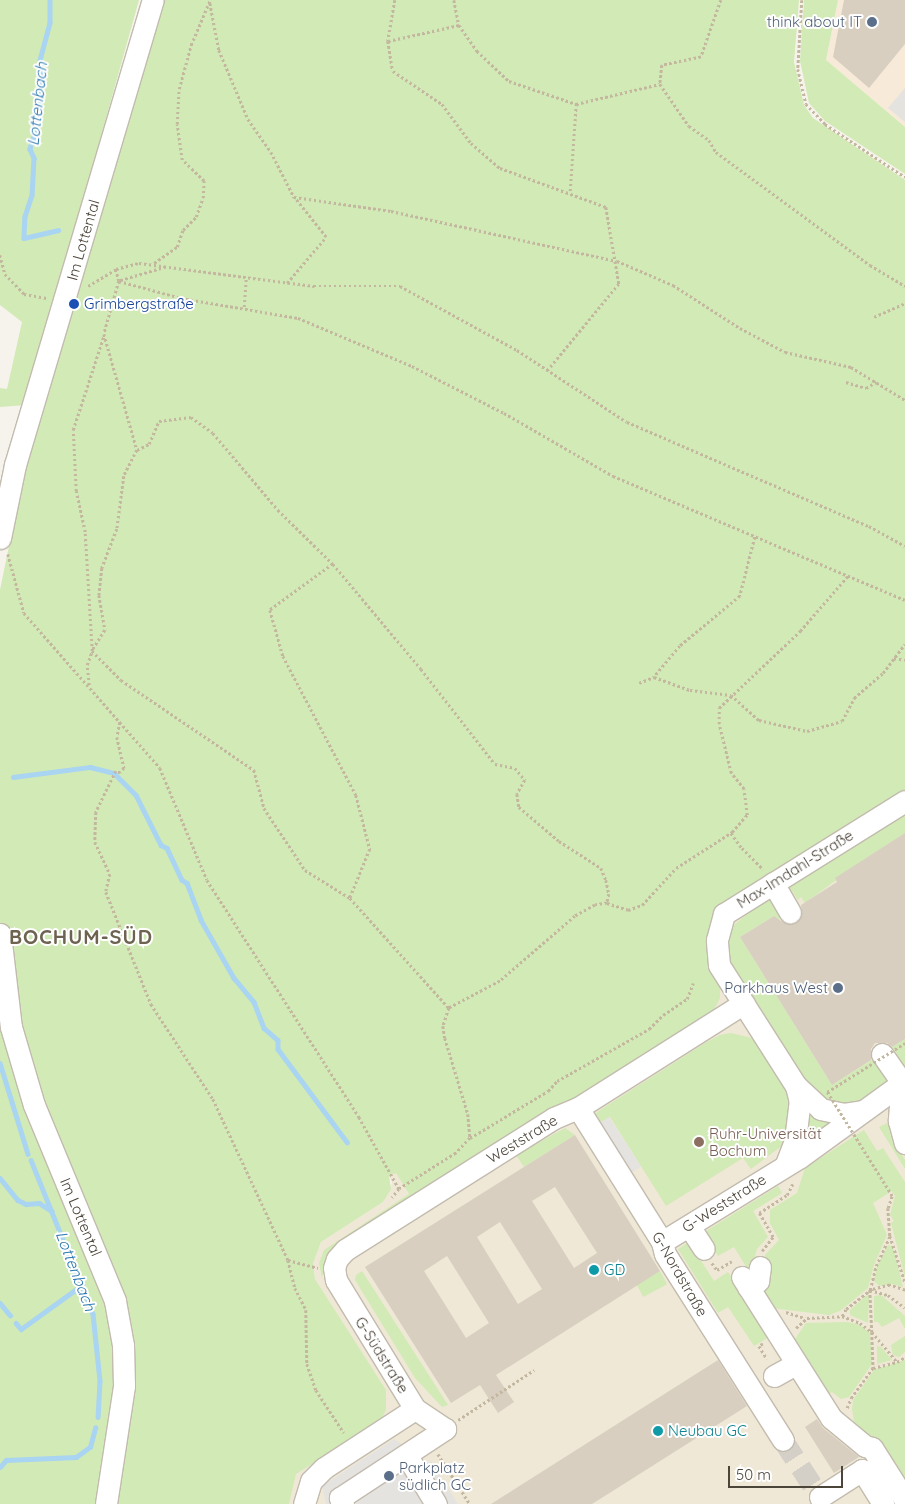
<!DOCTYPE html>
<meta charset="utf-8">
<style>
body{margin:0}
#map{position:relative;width:905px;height:1504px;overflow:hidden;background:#f6f3ec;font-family:Quicksand,sans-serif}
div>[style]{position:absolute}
.commercial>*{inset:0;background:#f7ead8}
.education>*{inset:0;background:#efe8d6}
.green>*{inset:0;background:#d2eab5;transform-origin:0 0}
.parking>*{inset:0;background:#e5e3e0;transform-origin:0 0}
.stream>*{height:4.5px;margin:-2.25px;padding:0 2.25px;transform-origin:2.25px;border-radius:2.25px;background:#a9d4f2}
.building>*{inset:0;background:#d8cfc1}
.minor-tunnel>*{height:21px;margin-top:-10.5px;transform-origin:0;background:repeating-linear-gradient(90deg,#d4d0c8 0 21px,transparent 0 32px)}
.path>*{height:2.5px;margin-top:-1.25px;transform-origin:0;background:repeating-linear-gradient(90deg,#c4b79f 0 2.5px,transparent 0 5px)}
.roads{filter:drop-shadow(1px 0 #c2bbae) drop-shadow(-1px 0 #c2bbae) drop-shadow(0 1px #c2bbae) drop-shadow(0 -1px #c2bbae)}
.minor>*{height:21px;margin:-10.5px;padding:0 10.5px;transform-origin:10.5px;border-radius:10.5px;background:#fff}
.path-bridge>*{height:2.5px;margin-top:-1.25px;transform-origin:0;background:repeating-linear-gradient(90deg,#c4b79f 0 2.5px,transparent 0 5px)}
.dots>*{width:14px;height:14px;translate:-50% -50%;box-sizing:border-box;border:2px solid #fff;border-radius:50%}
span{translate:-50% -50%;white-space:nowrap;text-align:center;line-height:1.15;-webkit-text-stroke:4px #fff;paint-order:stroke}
.service-label{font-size:15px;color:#4e5e75}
.right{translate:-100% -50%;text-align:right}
.left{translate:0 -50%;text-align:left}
.street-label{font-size:15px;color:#4b4439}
.transit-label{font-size:15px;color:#164399}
.education-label{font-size:15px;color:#785e54}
.culture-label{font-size:15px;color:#0d838f}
.water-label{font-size:16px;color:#2e7ab2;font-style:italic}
.district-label{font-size:20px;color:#6e6250;font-weight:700;letter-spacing:1px}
.scale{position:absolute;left:728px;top:1466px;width:115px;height:22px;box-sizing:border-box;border:2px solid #4b4439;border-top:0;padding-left:6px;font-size:15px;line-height:18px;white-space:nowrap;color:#4b4439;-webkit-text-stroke:4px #fff;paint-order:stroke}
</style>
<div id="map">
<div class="commercial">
<div style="clip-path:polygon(838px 0,905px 0,905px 127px,826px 60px)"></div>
</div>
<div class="education">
<div style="clip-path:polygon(905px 792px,905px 1504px,289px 1504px,295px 1474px,345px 1442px,385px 1390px,315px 1279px,313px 1264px,321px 1242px,383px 1202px,392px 1183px,389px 1176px,396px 1172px,409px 1194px,708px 936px)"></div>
</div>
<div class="green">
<div style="clip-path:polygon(0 0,139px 0,26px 405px,0 407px,0 388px,7px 389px,22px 322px,0 305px)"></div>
<div style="clip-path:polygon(160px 0,799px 0,794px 62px,804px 105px,813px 118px,905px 180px,905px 792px,721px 908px,720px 998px,714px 1010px,330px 1252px,326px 1257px,322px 1278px,319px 1263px,324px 1250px,409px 1194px,396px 1173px,389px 1176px,391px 1189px,383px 1202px,321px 1242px,313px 1264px,315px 1279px,386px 1390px,386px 1410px,380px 1422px,296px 1474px,289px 1504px,0 1504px,0 590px,25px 468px)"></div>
<div style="clip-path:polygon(804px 0,838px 0,826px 60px,905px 127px,905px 174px,825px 121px,809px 103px,800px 61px)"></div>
<div style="clip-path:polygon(905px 809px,905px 833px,887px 845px,905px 874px,905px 912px,869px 856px,805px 903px,801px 897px,798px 900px,787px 884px)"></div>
<div style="clip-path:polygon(771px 895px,784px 916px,777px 920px,774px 916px,740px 937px,832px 1085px,875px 1058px,890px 1082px,859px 1102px,840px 1106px,812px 1094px,731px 968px,726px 945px,730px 928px)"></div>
<div style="clip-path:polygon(731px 1033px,756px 1039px,791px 1099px,789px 1126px,783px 1145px,751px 1169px,743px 1158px,666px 1206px,610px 1117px,596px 1126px,594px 1118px,597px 1112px,705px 1043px,720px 1035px)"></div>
<div style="clip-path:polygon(905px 1039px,905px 1067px,892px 1047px)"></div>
<div style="clip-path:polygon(812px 1114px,839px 1123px,800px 1148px,807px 1118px)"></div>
<div style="clip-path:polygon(889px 1122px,891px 1137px,905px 1160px,905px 1169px,879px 1127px)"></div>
<div style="clip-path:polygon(565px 1128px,575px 1135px,524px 1167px,516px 1155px)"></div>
<div style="clip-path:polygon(864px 1130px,877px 1151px,883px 1148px,905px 1182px,905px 1277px,891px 1223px,894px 1221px,890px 1215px,895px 1196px,892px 1191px,873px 1203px,887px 1235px,874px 1265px,868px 1288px,840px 1311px,829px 1315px,771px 1308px,765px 1294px,763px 1265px,765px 1255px,779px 1240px,770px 1223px,770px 1210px,797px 1193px,805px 1168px)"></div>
<div style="clip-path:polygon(778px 1186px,782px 1193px,753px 1211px,768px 1237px,757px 1249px,750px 1273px,734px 1247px,718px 1256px,703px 1233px)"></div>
<div style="clip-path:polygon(689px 1242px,714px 1281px,728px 1272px,769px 1337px,754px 1346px,728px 1307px,718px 1313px,678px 1249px)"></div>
<div style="clip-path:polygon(888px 1245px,893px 1247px,903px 1287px,892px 1284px,879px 1286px,874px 1281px,877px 1266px)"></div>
<div style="clip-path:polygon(362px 1271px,448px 1405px,442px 1407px,415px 1378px,355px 1280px,356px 1275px)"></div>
<div style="left:660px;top:1271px;width:15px;height:27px;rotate:62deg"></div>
<div style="clip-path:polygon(867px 1295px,869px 1296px,868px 1323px,850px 1315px,850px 1310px)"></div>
<div style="clip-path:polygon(881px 1295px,905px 1316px,905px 1329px,899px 1318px,882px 1327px,878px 1322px,874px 1322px,874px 1296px)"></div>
<div style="clip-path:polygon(847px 1322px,860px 1325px,870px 1333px,872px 1364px,849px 1397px,841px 1399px,832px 1392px,827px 1395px,795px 1344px,795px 1339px,806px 1323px)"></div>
<div style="clip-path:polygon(905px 1336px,905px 1352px,899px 1357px,893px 1355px,891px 1345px)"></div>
<div style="clip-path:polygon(877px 1346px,881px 1347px,892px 1360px,877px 1364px)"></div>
<div style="clip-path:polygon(905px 1360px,905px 1485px,894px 1472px,875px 1437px,863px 1432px,854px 1421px,852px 1409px,853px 1400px,874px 1370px)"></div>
</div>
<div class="parking">
<div style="clip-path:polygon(905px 88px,905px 122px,888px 108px)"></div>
<div style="left:609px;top:1117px;width:59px;height:16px;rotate:57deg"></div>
<div style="clip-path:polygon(394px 1439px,412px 1451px,421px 1466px,431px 1461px,458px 1504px,326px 1504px,322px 1486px)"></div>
</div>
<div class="stream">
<div style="left:50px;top:0;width:23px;rotate:90deg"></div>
<div style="left:50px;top:23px;width:38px;rotate:105deg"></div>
<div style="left:40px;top:60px;width:16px;rotate:79deg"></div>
<div style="left:43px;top:76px;width:53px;rotate:97.5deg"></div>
<div style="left:36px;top:129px;width:21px;rotate:107deg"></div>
<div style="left:30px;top:149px;width:10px;rotate:66deg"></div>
<div style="left:34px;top:158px;width:37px;rotate:93deg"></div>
<div style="left:32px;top:195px;width:22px;rotate:108deg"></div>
<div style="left:25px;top:216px;width:22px;rotate:93deg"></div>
<div style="left:24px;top:238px;width:35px;rotate:-13deg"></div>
<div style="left:13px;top:777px;width:78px;rotate:-7.4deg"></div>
<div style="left:90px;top:767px;width:25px;rotate:14deg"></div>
<div style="left:114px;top:773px;width:31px;rotate:45deg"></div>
<div style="left:136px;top:795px;width:56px;rotate:63.4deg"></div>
<div style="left:161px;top:845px;width:7px;rotate:27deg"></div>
<div style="left:167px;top:848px;width:35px;rotate:65deg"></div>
<div style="left:182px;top:880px;width:6px;rotate:31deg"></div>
<div style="left:187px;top:883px;width:40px;rotate:69deg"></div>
<div style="left:201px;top:920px;width:67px;rotate:60.4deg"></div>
<div style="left:234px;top:978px;width:31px;rotate:50deg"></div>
<div style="left:254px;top:1002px;width:28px;rotate:69deg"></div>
<div style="left:264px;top:1028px;width:18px;rotate:41deg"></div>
<div style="left:278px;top:1040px;width:9px;rotate:90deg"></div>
<div style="left:278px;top:1049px;width:116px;rotate:53.4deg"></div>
<div style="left:0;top:1063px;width:95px;rotate:72.9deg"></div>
<div style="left:31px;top:1160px;width:166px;rotate:68.1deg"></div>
<div style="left:93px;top:1314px;width:67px;rotate:84deg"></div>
<div style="left:100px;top:1381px;width:36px;rotate:93deg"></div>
<div style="left:0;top:1178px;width:28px;rotate:51deg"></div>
<div style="left:18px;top:1200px;width:9px;rotate:27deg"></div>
<div style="left:26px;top:1204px;width:13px;rotate:-4deg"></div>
<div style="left:39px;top:1203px;width:15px;rotate:32deg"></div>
<div style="left:0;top:1303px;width:16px;rotate:50deg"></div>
<div style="left:16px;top:1323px;width:8px;rotate:50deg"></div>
<div style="left:21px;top:1329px;width:75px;rotate:-35.8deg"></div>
<div style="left:0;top:1467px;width:9px;rotate:-49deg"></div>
<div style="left:6px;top:1460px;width:70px;rotate:-2.5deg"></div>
<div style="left:76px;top:1457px;width:17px;rotate:-36deg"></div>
<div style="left:90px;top:1447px;width:20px;rotate:-75deg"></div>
</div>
<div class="building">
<div style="clip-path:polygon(844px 0,905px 0,905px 44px,869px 88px,833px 57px)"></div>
<div style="clip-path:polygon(905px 833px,905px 1039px,892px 1047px,887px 1043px,875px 1043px,871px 1049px,871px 1060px,832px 1085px,740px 937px,774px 916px,784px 923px,797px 922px,802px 912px,801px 905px,837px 882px,835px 878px)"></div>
<div style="clip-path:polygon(evenodd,575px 1135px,660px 1271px,496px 1375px,514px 1402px,498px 1413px,480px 1385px,451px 1403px,365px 1267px,575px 1135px,555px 1187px,597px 1253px,574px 1268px,532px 1201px,555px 1187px,575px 1135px,500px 1222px,542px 1289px,518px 1304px,477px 1237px,500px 1222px,575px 1135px,447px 1256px,489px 1323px,466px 1338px,424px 1271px,447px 1256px)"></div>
<div style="clip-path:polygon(718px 1360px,747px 1406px,608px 1494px,592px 1504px,491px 1504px)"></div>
<div style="clip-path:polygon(817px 1419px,823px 1428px,859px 1457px,834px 1473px,805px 1427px)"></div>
</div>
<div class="minor-tunnel">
<div style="left:783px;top:1440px;width:55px;rotate:56.9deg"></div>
</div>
<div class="path">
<div style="left:395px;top:0;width:42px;rotate:99.7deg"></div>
<div style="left:388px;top:41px;width:30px;rotate:81deg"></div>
<div style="left:393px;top:71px;width:59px;rotate:34deg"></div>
<div style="left:442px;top:104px;width:49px;rotate:53.4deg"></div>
<div style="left:471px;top:143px;width:38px;rotate:41deg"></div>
<div style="left:500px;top:168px;width:113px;rotate:20.2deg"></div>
<div style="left:606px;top:207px;width:78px;rotate:80.4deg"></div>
<div style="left:619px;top:284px;width:112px;rotate:129.5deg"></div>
<div style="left:454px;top:0;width:25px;rotate:79deg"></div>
<div style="left:459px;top:25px;width:32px;rotate:55deg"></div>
<div style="left:477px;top:51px;width:44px;rotate:43.2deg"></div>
<div style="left:509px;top:81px;width:71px;rotate:18.9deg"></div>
<div style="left:576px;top:104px;width:86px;rotate:-13.4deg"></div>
<div style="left:721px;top:0;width:60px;rotate:109.3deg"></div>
<div style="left:701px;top:57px;width:40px;rotate:168deg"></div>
<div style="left:662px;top:65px;width:19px;rotate:96deg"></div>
<div style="left:660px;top:84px;width:51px;rotate:55.4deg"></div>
<div style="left:689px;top:126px;width:24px;rotate:35deg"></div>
<div style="left:709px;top:140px;width:14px;rotate:60deg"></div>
<div style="left:716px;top:152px;width:191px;rotate:36.3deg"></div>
<div style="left:870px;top:265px;width:41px;rotate:31deg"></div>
<div style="left:802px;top:0;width:69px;rotate:93.3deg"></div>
<div style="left:798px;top:69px;width:36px;rotate:77deg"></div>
<div style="left:806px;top:104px;width:28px;rotate:46deg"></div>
<div style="left:825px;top:124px;width:96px;rotate:33.5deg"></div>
<div style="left:210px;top:3px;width:48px;rotate:79.2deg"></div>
<div style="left:219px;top:50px;width:75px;rotate:67.2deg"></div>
<div style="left:248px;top:119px;width:40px;rotate:55.1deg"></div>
<div style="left:271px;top:152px;width:51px;rotate:62.9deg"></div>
<div style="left:388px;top:41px;width:73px;rotate:-12.7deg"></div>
<div style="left:570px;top:191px;width:87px;rotate:-86.1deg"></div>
<div style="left:0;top:255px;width:20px;rotate:75deg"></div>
<div style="left:5px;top:274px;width:28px;rotate:46deg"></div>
<div style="left:24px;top:294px;width:23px;rotate:10deg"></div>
<div style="left:154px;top:263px;width:28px;rotate:-35deg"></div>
<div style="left:177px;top:247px;width:18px;rotate:-71deg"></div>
<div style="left:183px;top:230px;width:18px;rotate:-45deg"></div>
<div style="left:196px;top:217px;width:20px;rotate:-70deg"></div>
<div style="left:203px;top:198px;width:17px;rotate:-87deg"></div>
<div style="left:204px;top:181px;width:30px;rotate:-136deg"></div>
<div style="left:182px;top:160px;width:36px;rotate:-98deg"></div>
<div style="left:177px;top:124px;width:35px;rotate:-87deg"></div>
<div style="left:179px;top:89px;width:46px;rotate:-74.7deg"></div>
<div style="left:191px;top:45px;width:49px;rotate:-67.1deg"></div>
<div style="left:166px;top:267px;width:49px;rotate:163.4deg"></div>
<div style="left:119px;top:281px;width:55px;rotate:105.8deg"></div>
<div style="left:104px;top:334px;width:121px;rotate:74.1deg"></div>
<div style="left:137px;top:450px;width:13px;rotate:-27deg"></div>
<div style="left:149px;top:444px;width:25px;rotate:-67deg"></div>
<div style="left:159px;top:421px;width:32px;rotate:-7deg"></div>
<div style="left:191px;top:417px;width:27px;rotate:36deg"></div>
<div style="left:213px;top:433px;width:101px;rotate:49.8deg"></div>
<div style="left:278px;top:510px;width:77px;rotate:44.5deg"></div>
<div style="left:333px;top:564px;width:78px;rotate:143.9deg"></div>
<div style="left:270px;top:610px;width:48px;rotate:74.2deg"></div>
<div style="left:283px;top:656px;width:157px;rotate:62.3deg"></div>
<div style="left:356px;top:795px;width:56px;rotate:75.5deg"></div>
<div style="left:370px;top:849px;width:53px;rotate:112.2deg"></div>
<div style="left:350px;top:898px;width:148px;rotate:48deg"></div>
<div style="left:449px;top:1008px;width:19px;rotate:108deg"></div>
<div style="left:443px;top:1026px;width:12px;rotate:81deg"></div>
<div style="left:445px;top:1038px;width:79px;rotate:73.2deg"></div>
<div style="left:468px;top:1114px;width:24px;rotate:85deg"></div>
<div style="left:470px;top:1138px;width:21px;rotate:133deg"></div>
<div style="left:456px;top:1153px;width:67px;rotate:147.7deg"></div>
<div style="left:399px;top:1189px;width:11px;rotate:128deg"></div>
<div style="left:116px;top:269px;width:12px;rotate:76deg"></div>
<div style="left:119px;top:281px;width:64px;rotate:15.3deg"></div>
<div style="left:181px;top:298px;width:119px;rotate:9.7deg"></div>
<div style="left:298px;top:318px;width:124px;rotate:22.8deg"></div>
<div style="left:412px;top:366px;width:103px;rotate:27.1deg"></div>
<div style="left:504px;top:413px;width:126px;rotate:30deg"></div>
<div style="left:613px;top:476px;width:317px;rotate:23deg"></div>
<div style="left:287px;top:283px;width:60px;rotate:-49.7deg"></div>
<div style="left:326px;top:237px;width:51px;rotate:-128.7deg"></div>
<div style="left:294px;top:197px;width:98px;rotate:8.2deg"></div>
<div style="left:391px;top:211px;width:231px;rotate:12.5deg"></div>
<div style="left:617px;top:261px;width:61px;rotate:23.2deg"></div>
<div style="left:673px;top:285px;width:80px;rotate:32.7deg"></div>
<div style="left:740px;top:328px;width:51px;rotate:28.1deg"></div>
<div style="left:785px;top:352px;width:68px;rotate:12.8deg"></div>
<div style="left:851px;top:367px;width:63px;rotate:31.4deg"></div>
<div style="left:88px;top:286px;width:33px;rotate:-31deg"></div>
<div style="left:116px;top:269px;width:24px;rotate:-15deg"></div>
<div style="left:139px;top:263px;width:177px;rotate:7.5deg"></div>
<div style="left:314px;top:286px;width:86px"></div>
<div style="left:400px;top:286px;width:133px;rotate:28.7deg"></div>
<div style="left:517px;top:350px;width:131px;rotate:33.2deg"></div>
<div style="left:627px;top:422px;width:263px;rotate:23.3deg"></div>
<div style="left:869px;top:526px;width:41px;rotate:29.1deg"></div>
<div style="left:244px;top:307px;width:29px;rotate:-86deg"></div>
<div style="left:874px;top:317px;width:34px;rotate:-24deg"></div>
<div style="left:846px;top:382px;width:21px;rotate:17deg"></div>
<div style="left:866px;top:388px;width:12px;rotate:-31deg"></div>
<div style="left:137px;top:450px;width:29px;rotate:117deg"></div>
<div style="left:124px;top:476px;width:53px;rotate:97.5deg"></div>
<div style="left:117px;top:529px;width:42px;rotate:111deg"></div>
<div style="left:102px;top:568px;width:27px;rotate:96deg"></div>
<div style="left:99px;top:595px;width:36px;rotate:80deg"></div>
<div style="left:105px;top:630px;width:25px;rotate:122deg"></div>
<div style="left:92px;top:651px;width:41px;rotate:45deg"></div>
<div style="left:121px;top:680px;width:161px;rotate:34.1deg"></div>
<div style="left:254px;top:770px;width:39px;rotate:75deg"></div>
<div style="left:264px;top:808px;width:74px;rotate:56.5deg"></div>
<div style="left:305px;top:870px;width:53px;rotate:31.9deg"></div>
<div style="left:755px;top:537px;width:61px;rotate:104.3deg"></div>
<div style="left:740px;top:596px;width:78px;rotate:140.2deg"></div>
<div style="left:680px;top:646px;width:40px;rotate:130deg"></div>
<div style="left:654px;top:677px;width:38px;rotate:20deg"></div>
<div style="left:690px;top:690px;width:41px;rotate:7deg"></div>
<div style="left:731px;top:695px;width:38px;rotate:42deg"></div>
<div style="left:759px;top:720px;width:49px;rotate:12.9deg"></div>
<div style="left:807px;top:731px;width:36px;rotate:-16deg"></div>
<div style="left:842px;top:721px;width:26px;rotate:-62deg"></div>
<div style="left:854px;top:698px;width:38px;rotate:-41deg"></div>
<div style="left:883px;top:673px;width:36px;rotate:-53deg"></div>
<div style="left:8px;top:554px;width:61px;rotate:74.8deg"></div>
<div style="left:24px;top:613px;width:206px;rotate:48.7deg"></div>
<div style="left:160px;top:768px;width:121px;rotate:67.2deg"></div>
<div style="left:207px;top:880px;width:282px;rotate:57.3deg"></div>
<div style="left:359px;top:1117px;width:82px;rotate:60.9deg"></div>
<div style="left:333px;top:564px;width:137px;rotate:50deg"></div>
<div style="left:421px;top:669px;width:120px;rotate:52.1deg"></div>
<div style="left:495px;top:764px;width:20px;rotate:11deg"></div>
<div style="left:515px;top:768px;width:16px;rotate:50deg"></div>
<div style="left:525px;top:780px;width:16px;rotate:120deg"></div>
<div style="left:517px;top:794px;width:13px;rotate:81deg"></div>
<div style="left:519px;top:807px;width:52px;rotate:40.4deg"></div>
<div style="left:559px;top:841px;width:50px;rotate:32.7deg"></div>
<div style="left:601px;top:868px;width:13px;rotate:67deg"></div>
<div style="left:606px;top:880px;width:14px;rotate:78deg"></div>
<div style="left:609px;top:894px;width:9px;rotate:103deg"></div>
<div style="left:607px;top:903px;width:12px;rotate:171deg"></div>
<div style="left:595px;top:905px;width:23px;rotate:151deg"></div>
<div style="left:575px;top:916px;width:99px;rotate:139.1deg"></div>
<div style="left:500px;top:981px;width:58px;rotate:152.1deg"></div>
<div style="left:894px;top:658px;width:11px;rotate:10deg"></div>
<div style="left:639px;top:683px;width:16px;rotate:-22deg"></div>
<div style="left:89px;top:685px;width:20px;rotate:-96deg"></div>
<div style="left:87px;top:665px;width:15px;rotate:-70deg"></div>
<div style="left:92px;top:651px;width:119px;rotate:-93.4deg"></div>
<div style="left:85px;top:532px;width:42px;rotate:-102.4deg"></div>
<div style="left:76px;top:491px;width:61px;rotate:-92.8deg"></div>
<div style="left:73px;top:430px;width:100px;rotate:-71.9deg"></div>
<div style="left:120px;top:722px;width:15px;rotate:101deg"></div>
<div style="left:117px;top:737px;width:32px;rotate:77deg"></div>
<div style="left:124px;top:768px;width:6px;rotate:129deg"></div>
<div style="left:120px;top:773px;width:4px;rotate:-153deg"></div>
<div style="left:116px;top:771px;width:46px;rotate:116deg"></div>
<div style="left:96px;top:812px;width:30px;rotate:92deg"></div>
<div style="left:95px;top:842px;width:35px;rotate:65deg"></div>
<div style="left:110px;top:874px;width:18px;rotate:103deg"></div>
<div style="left:106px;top:892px;width:121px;rotate:68.1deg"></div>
<div style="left:151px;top:1004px;width:113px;rotate:56.9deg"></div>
<div style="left:213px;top:1099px;width:178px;rotate:65deg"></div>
<div style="left:288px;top:1260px;width:29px;rotate:76deg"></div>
<div style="left:295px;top:1288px;width:25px;rotate:63deg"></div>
<div style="left:306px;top:1310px;width:54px;rotate:88.9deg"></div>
<div style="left:307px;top:1364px;width:28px;rotate:71deg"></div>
<div style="left:316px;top:1390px;width:51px;rotate:56.9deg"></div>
<div style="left:731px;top:833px;width:19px;rotate:54deg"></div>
<div style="left:742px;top:848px;width:30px;rotate:45deg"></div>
<div style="left:607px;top:903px;width:22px;rotate:18deg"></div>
<div style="left:628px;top:910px;width:15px;rotate:-20deg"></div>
<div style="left:642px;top:905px;width:50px;rotate:-47.4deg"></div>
<div style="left:676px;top:868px;width:67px;rotate:-32.7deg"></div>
<div style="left:732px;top:832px;width:23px;rotate:-49deg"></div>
<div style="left:747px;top:815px;width:26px;rotate:-97deg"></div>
<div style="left:744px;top:789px;width:21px;rotate:-129deg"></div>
<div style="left:731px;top:773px;width:50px;rotate:-103.8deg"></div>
<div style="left:719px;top:724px;width:16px;rotate:-90deg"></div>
<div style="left:719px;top:708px;width:112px;rotate:-43.5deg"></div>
<div style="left:800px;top:631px;width:72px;rotate:-49deg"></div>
<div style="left:470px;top:1138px;width:91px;rotate:-31.1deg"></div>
<div style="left:548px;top:1091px;width:13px;rotate:-48deg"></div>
<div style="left:557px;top:1081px;width:106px;rotate:-29.5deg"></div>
<div style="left:649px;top:1029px;width:20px;rotate:-45deg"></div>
<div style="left:663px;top:1015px;width:29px;rotate:-34deg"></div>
<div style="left:687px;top:999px;width:17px;rotate:-69deg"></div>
<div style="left:888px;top:1208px;width:28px;rotate:86deg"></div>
<div style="left:890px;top:1236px;width:48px;rotate:71.9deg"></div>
<div style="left:762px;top:1251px;width:18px;rotate:-52deg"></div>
<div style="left:773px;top:1237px;width:28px;rotate:-120deg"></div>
<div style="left:759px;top:1213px;width:33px;rotate:-33deg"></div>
<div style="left:787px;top:1195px;width:13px;rotate:-63deg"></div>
<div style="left:288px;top:1260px;width:31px;rotate:15deg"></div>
<div style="left:712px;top:1263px;width:9px;rotate:54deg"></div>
<div style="left:717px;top:1270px;width:17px;rotate:-31deg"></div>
<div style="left:870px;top:1290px;width:42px;rotate:87.3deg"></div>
<div style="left:872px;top:1332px;width:39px;rotate:50deg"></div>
<div style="left:897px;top:1362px;width:9px;rotate:-32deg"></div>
<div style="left:905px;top:1290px;width:16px;rotate:-162deg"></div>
<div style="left:890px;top:1285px;width:21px;rotate:166deg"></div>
<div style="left:870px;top:1290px;width:19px;rotate:16deg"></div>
<div style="left:888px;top:1295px;width:21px;rotate:37deg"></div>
<div style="left:786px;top:1312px;width:20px;rotate:18deg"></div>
<div style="left:842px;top:1316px;width:19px;rotate:21deg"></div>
<div style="left:860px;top:1323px;width:15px;rotate:37deg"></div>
<div style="left:872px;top:1332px;width:36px;rotate:88deg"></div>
<div style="left:796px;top:1328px;width:15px;rotate:-42deg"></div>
<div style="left:807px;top:1318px;width:35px;rotate:-3deg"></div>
<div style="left:842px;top:1316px;width:8px;rotate:-60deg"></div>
<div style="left:846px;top:1309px;width:31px;rotate:-38deg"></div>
<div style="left:870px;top:1290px;width:25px;rotate:-76deg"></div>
<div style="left:876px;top:1266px;width:33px;rotate:-65deg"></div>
<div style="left:763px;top:1344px;width:4px;rotate:153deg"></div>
<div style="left:759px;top:1346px;width:15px;rotate:58deg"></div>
<div style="left:847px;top:1408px;width:11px;rotate:-68deg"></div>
<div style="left:851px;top:1398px;width:37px;rotate:-54deg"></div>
<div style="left:873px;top:1368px;width:25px;rotate:-14deg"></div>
<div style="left:458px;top:1420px;width:91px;rotate:-33.3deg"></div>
<div style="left:438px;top:1454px;width:59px;rotate:57.4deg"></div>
</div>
<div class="roads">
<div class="minor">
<div style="left:0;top:538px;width:75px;rotate:-78.4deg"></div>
<div style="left:15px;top:465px;width:485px;rotate:-73.5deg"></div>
<div style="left:773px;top:883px;width:34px;rotate:60deg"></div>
<div style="left:0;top:934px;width:94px;rotate:83.3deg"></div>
<div style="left:11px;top:1027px;width:81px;rotate:73.6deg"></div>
<div style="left:34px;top:1105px;width:212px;rotate:67.5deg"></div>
<div style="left:115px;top:1301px;width:45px;rotate:79.7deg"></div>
<div style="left:123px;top:1345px;width:41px;rotate:88.6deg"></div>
<div style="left:124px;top:1386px;width:119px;rotate:98.7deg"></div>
<div style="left:882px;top:1054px;width:35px;rotate:55deg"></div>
<div style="left:902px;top:1083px;width:38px;rotate:95deg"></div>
<div style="left:899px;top:1121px;width:23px;rotate:75deg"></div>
<div style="left:578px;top:1108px;width:158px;rotate:57.9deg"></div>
<div style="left:662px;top:1242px;width:12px;rotate:76deg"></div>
<div style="left:665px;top:1254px;width:220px;rotate:57.6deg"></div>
<div style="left:862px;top:1111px;width:18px;rotate:171deg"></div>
<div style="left:844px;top:1114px;width:24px;rotate:-168deg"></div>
<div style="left:821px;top:1109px;width:34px;rotate:-137deg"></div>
<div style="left:796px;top:1086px;width:143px;rotate:-122.5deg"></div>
<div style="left:719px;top:965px;width:25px;rotate:-95deg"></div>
<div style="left:717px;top:940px;width:27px;rotate:-75deg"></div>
<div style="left:724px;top:914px;width:213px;rotate:-32deg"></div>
<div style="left:786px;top:1164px;width:26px;rotate:-69deg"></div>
<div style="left:795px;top:1140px;width:38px;rotate:-83deg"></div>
<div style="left:800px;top:1102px;width:16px;rotate:-104deg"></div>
<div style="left:689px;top:1226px;width:27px;rotate:57deg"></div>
<div style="left:662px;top:1242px;width:162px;rotate:-31.6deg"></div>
<div style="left:800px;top:1157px;width:130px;rotate:-35.9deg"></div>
<div style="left:742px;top:1277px;width:167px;rotate:57.7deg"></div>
<div style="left:831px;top:1418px;width:44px;rotate:39.5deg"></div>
<div style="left:865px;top:1446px;width:7px;rotate:16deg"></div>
<div style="left:872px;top:1448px;width:62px;rotate:57.6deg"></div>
<div style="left:748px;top:1287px;width:12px;rotate:-31deg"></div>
<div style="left:758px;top:1281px;width:14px;rotate:-82deg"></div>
<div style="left:774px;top:1376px;width:25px;rotate:-29deg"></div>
<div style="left:407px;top:1456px;width:56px;rotate:58.9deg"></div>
<div style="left:820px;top:1497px;width:50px;rotate:-32.7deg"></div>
<div style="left:862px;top:1470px;width:40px;rotate:58deg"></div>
<div style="left:304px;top:1504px;width:24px;rotate:-73deg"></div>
<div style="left:311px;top:1481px;width:18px;rotate:-45deg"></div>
<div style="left:324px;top:1468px;width:108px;rotate:-33deg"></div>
<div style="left:343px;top:1504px;width:7px;rotate:-117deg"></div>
<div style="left:340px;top:1498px;width:126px;rotate:-33.3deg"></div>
<div style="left:445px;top:1429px;width:36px;rotate:-146deg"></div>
<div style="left:415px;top:1409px;width:151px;rotate:-121.5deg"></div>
<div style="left:336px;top:1280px;width:12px;rotate:-99deg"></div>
<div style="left:334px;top:1268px;width:9px;rotate:-72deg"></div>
<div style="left:337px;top:1259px;width:12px;rotate:-48deg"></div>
<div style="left:345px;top:1250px;width:247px;rotate:-32.3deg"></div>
<div style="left:554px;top:1118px;width:26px;rotate:-23deg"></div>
<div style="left:578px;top:1108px;width:196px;rotate:-32.3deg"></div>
</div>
</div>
<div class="path-bridge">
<div style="left:888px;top:1208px;width:13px;rotate:-72deg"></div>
<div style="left:892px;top:1196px;width:123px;rotate:-122deg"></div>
<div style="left:827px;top:1092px;width:92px;rotate:-32.1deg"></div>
</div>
<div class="dots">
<div style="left:872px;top:22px;background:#5c6f8a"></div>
<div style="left:74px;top:304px;background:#1a4fb4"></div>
<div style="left:838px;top:988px;background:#5c6f8a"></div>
<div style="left:699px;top:1142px;background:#8d6e63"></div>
<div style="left:594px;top:1270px;background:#0f9aa8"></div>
<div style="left:658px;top:1431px;background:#0f9aa8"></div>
<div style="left:389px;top:1476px;background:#5c6f8a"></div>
</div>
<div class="service-label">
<span class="right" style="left:862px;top:22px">think about IT</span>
<span class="right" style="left:828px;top:988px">Parkhaus West</span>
<span class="left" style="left:399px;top:1476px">Parkplatz<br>südlich GC</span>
</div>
<div class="street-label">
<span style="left:83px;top:240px;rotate:-74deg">Im Lottental</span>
<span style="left:795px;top:869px;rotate:-32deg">Max-Imdahl-Straße</span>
<span style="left:522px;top:1139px;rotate:-31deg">Weststraße</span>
<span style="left:724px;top:1203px;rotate:-32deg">G-Weststraße</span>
<span style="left:81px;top:1217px;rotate:67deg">Im Lottental</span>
<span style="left:680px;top:1274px;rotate:60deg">G-Nordstraße</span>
<span style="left:382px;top:1355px;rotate:58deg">G-Südstraße</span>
</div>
<div class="transit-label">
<span class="left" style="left:84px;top:304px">Grimbergstraße</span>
</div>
<div class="education-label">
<span class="left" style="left:709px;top:1142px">Ruhr-Universität<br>Bochum</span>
</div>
<div class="culture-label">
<span class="left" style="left:604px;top:1270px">GD</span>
<span class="left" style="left:668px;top:1431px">Neubau GC</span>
</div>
<div class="water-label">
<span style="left:37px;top:104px;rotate:-84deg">Lottenbach</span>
<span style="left:76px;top:1271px;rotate:69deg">Lottenbach</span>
</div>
<div class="district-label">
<span style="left:81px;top:936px">BOCHUM-SÜD</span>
</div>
<div class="scale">50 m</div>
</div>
